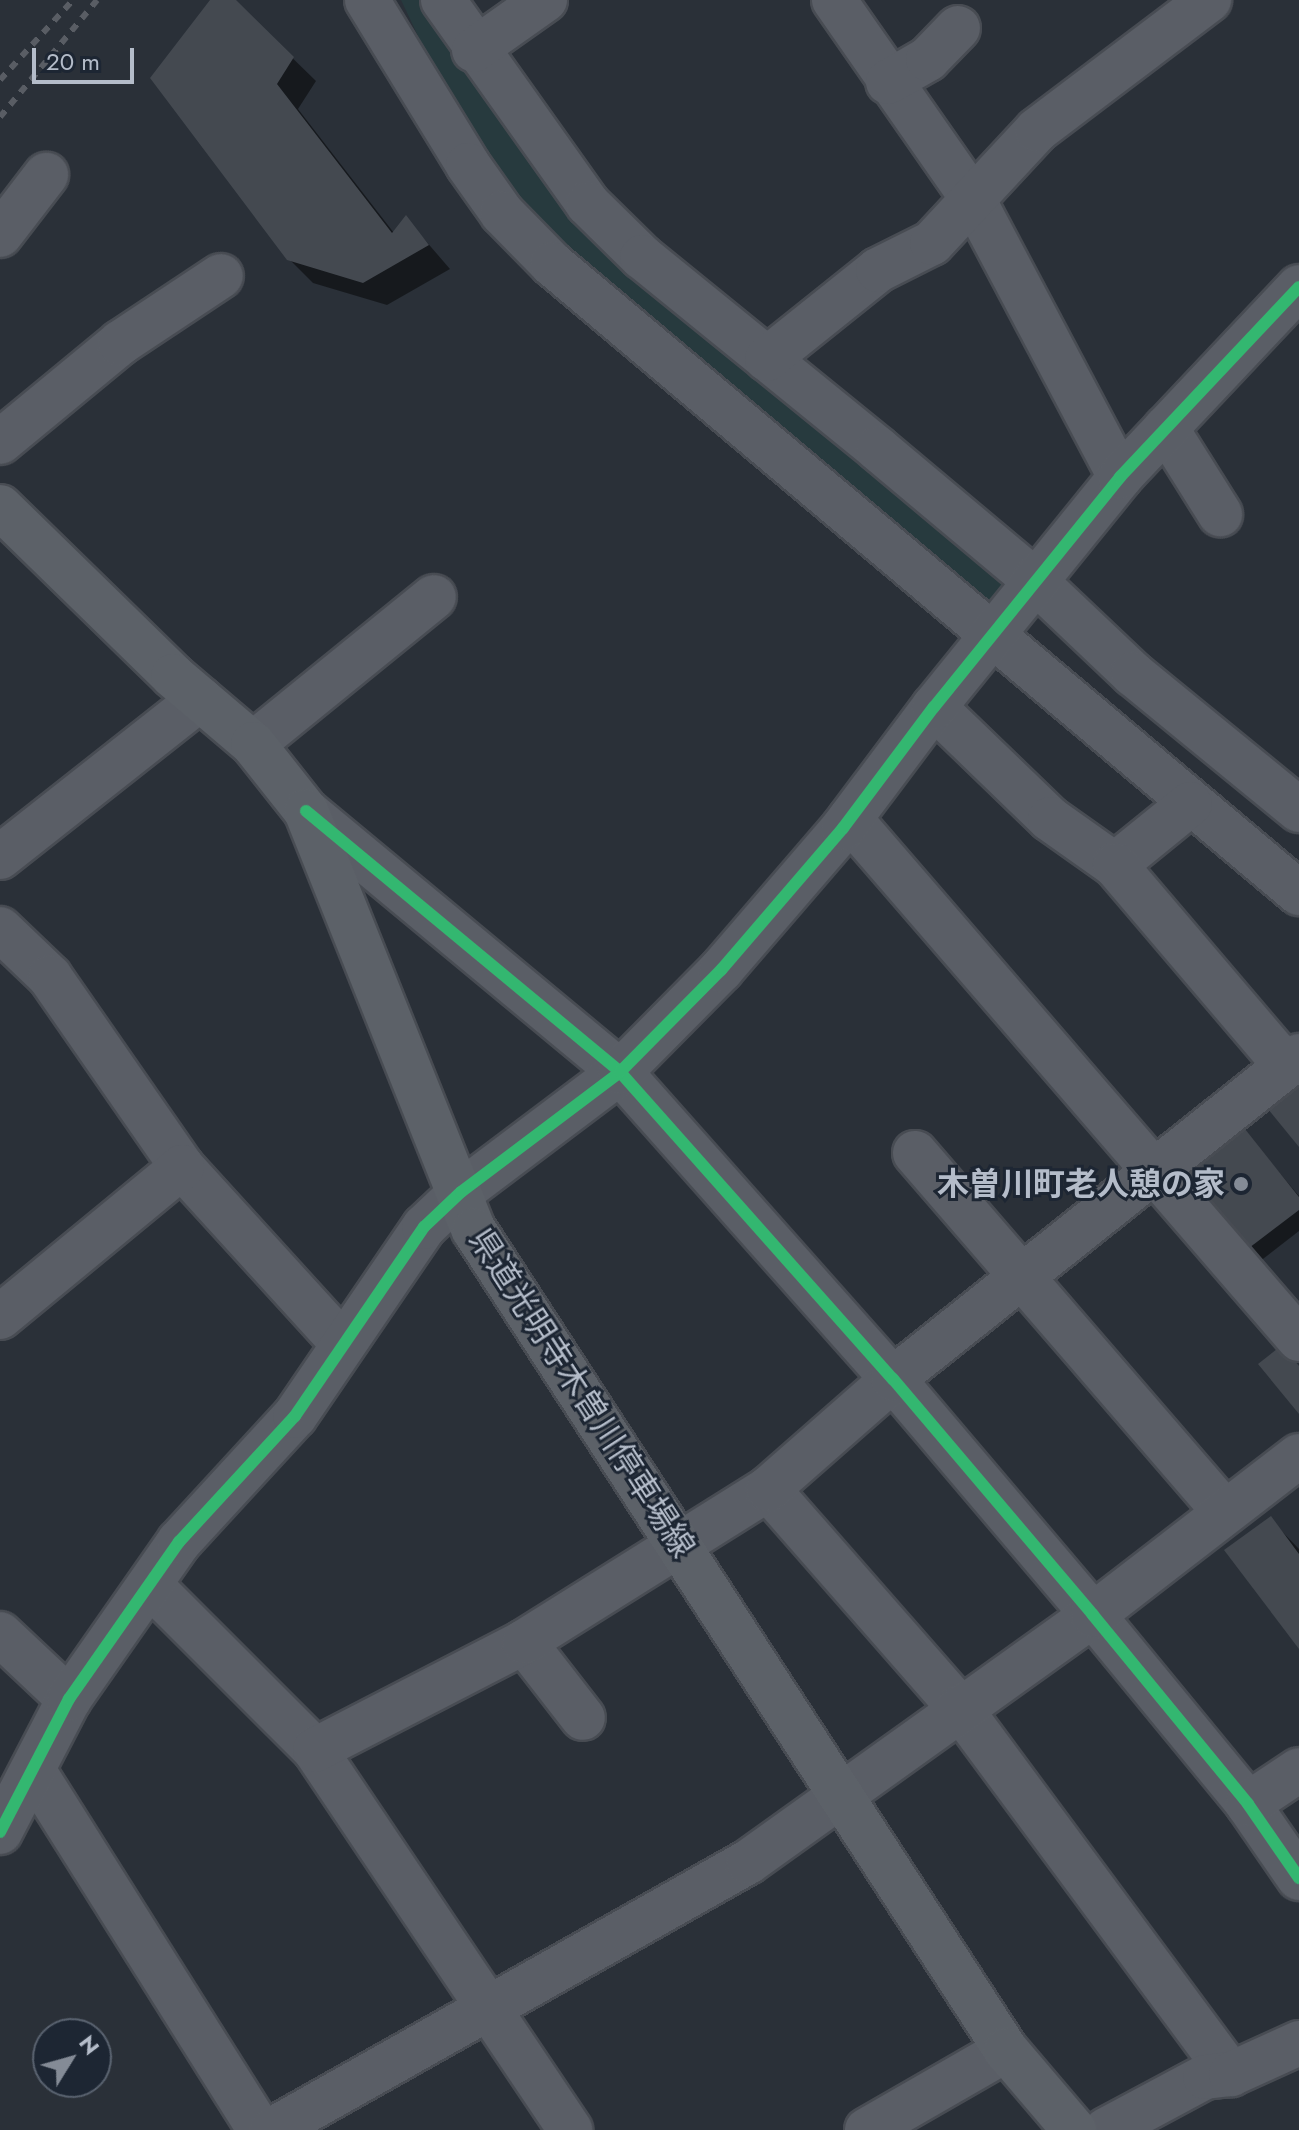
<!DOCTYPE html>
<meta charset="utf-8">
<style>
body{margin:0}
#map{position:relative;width:1299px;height:2130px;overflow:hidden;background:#2a3038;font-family:Jost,"Noto Sans JP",sans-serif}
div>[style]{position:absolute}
.green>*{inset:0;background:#273a3e}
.shadow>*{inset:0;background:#0007}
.building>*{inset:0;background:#444950}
.roads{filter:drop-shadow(2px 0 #484c53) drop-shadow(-2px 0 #484c53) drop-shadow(0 2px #484c53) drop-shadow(0 -2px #484c53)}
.minor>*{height:44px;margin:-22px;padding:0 22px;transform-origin:22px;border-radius:22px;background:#5a5e66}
.major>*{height:44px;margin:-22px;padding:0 22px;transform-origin:22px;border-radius:22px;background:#5c6168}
.rail>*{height:6px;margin-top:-3px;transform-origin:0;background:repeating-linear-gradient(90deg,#595d64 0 8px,transparent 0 16px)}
.cycleway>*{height:12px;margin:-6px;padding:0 6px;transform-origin:6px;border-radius:6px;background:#33b770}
.dots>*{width:22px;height:22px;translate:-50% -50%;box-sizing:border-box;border:4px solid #1d2633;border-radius:50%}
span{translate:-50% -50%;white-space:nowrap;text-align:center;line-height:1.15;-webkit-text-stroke:6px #1d2633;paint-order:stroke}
.poi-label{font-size:32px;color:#b4bcc9;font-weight:700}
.right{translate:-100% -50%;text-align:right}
.street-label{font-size:32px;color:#b4bcc9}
.north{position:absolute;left:32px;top:2018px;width:80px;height:80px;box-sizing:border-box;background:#1d2633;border:2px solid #59626f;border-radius:50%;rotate:53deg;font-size:22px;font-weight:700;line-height:32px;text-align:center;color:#b4bcc9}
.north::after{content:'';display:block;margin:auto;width:28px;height:36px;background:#848b96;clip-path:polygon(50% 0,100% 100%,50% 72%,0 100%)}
.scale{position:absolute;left:32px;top:48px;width:102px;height:36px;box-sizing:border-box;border:4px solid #b4bcc9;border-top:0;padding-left:10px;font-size:24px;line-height:28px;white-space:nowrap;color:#b4bcc9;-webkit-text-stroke:6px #1d2633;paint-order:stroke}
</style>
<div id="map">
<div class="green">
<div style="clip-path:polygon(401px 0,434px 0,588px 204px,1034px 580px,990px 635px,502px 213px)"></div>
</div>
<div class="shadow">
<div style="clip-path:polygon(212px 0,233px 0,316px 81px,298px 109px,394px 233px,406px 218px,450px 269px,387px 305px,313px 283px,289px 259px)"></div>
<div style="clip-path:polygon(1241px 1127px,1299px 1196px,1299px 1231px,1259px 1262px,1247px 1249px)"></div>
<div style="clip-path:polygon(1270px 1519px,1299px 1549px,1299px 1645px)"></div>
</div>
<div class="building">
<div style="clip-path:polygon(210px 0,236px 0,294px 57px,277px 84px,392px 233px,406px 215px,429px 245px,363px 283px,287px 260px,150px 78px)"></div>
<div style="clip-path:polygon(1299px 1083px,1299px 1147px,1268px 1109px)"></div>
<div style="clip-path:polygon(1241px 1124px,1299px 1197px,1299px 1210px,1245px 1251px,1182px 1171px)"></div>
<div style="clip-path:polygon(1282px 1345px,1299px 1366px,1299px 1414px,1258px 1364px)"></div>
<div style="clip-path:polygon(1271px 1516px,1299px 1554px,1299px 1649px,1224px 1550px)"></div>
</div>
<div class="roads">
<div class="minor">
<div style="left:367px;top:0;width:193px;rotate:58.5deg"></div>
<div style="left:468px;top:165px;width:59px;rotate:54.7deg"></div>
<div style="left:502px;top:213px;width:71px;rotate:45.6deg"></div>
<div style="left:552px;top:264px;width:977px;rotate:40.1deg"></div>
<div style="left:443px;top:0;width:250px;rotate:54.6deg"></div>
<div style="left:588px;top:204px;width:76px;rotate:44.5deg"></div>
<div style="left:642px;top:257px;width:304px;rotate:39.1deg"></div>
<div style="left:878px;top:449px;width:204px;rotate:40deg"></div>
<div style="left:1034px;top:580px;width:137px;rotate:43.5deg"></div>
<div style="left:1133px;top:674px;width:215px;rotate:39.3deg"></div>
<div style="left:834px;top:0;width:245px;rotate:55.1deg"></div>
<div style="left:974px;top:201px;width:312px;rotate:62.1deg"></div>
<div style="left:474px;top:50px;width:87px;rotate:-35.2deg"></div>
<div style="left:888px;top:82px;width:46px;rotate:-29.9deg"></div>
<div style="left:928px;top:59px;width:43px;rotate:-45.9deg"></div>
<div style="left:0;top:235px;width:76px;rotate:-52.5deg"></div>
<div style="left:767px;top:359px;width:142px;rotate:-38.7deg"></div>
<div style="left:878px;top:270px;width:60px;rotate:-26.6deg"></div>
<div style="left:932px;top:243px;width:154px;rotate:-47.1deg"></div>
<div style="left:1037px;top:130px;width:216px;rotate:-37.1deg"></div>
<div style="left:1166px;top:428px;width:102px;rotate:57.9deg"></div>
<div style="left:0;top:442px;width:156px;rotate:-39.5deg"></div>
<div style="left:120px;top:343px;width:121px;rotate:-33.6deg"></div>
<div style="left:934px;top:707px;width:161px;rotate:44deg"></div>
<div style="left:1050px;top:819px;width:80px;rotate:35.3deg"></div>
<div style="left:253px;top:744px;width:233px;rotate:-39.1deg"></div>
<div style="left:1190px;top:804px;width:97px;rotate:140.9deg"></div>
<div style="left:1115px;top:865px;width:264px;rotate:49.6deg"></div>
<div style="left:306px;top:811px;width:408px;rotate:39.7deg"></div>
<div style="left:620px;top:1072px;width:411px;rotate:48.4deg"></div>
<div style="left:893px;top:1379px;width:309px;rotate:49.7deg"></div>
<div style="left:1093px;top:1615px;width:244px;rotate:50.6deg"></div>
<div style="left:1248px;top:1804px;width:90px;rotate:55.4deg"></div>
<div style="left:850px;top:819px;width:687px;rotate:49.19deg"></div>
<div style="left:0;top:857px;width:255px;rotate:-38.3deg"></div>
<div style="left:0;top:929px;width:69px;rotate:43.8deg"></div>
<div style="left:50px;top:977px;width:231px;rotate:55.2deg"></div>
<div style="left:182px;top:1167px;width:238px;rotate:47.7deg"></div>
<div style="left:915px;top:1153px;width:474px;rotate:49.2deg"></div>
<div style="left:0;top:1317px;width:236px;rotate:-39.5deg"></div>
<div style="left:768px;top:1489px;width:290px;rotate:48.8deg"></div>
<div style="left:959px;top:1707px;width:457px;rotate:53.5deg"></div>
<div style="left:150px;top:1585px;width:233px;rotate:45deg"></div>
<div style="left:315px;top:1750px;width:458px;rotate:56.1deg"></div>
<div style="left:0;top:1634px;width:95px;rotate:43.3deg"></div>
<div style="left:524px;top:1642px;width:96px;rotate:52.2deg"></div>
<div style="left:315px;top:1750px;width:235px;rotate:-27.3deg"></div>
<div style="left:524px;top:1642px;width:288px;rotate:-32.1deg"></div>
<div style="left:768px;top:1489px;width:167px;rotate:-41.3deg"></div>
<div style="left:893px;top:1379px;width:519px;rotate:-38.5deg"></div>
<div style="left:35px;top:1773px;width:422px;rotate:57.8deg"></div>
<div style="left:1248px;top:1804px;width:61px;rotate:-33.7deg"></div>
<div style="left:0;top:1832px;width:150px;rotate:-62.6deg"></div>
<div style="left:69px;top:1699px;width:192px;rotate:-55deg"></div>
<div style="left:179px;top:1542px;width:171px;rotate:-47.4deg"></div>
<div style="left:295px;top:1416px;width:229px;rotate:-55.7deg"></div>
<div style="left:424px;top:1227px;width:51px;rotate:-43.4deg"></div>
<div style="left:461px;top:1192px;width:199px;rotate:-37deg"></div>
<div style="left:620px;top:1072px;width:144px;rotate:-45.3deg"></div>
<div style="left:721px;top:970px;width:187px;rotate:-49.3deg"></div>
<div style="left:843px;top:828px;width:151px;rotate:-53.1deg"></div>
<div style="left:934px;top:707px;width:296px;rotate:-51deg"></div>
<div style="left:1120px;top:477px;width:261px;rotate:-46.7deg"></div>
<div style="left:272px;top:2130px;width:546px;rotate:-29.38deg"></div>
<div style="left:748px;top:1862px;width:424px;rotate:-35.6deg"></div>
<div style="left:1093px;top:1615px;width:260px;rotate:-37.7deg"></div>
<div style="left:867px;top:2130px;width:160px;rotate:-29.9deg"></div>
<div style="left:1106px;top:2130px;width:112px;rotate:-28.2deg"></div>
<div style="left:1205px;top:2077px;width:26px;rotate:-7deg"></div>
<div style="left:1231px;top:2074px;width:75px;rotate:-24.5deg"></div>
</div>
<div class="major">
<div style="left:0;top:507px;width:242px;rotate:44.3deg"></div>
<div style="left:173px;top:676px;width:105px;rotate:40.4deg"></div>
<div style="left:253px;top:744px;width:85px;rotate:51.7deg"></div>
<div style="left:306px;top:811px;width:451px;rotate:68.2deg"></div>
<div style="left:474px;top:1230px;width:977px;rotate:57.03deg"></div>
<div style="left:1006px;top:2050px;width:105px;rotate:49.6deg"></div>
</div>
</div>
<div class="rail">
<div style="left:0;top:80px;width:108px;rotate:-47.6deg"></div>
<div style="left:0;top:117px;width:152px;rotate:-50.3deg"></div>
</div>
<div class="cycleway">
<div style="left:306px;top:811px;width:408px;rotate:39.7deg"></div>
<div style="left:620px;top:1072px;width:411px;rotate:48.4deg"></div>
<div style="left:893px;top:1379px;width:309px;rotate:49.7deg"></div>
<div style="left:1093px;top:1615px;width:244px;rotate:50.6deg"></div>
<div style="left:1248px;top:1804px;width:90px;rotate:55.4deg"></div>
<div style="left:0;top:1832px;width:150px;rotate:-62.6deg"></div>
<div style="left:69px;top:1699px;width:192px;rotate:-55deg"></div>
<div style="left:179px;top:1542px;width:171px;rotate:-47.4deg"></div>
<div style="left:295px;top:1416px;width:229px;rotate:-55.7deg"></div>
<div style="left:424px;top:1227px;width:51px;rotate:-43.4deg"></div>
<div style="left:461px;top:1192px;width:199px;rotate:-37deg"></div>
<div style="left:620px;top:1072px;width:144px;rotate:-45.3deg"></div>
<div style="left:721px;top:970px;width:187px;rotate:-49.3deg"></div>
<div style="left:843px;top:828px;width:151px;rotate:-53.1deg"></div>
<div style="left:934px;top:707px;width:296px;rotate:-51deg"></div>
<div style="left:1120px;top:477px;width:261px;rotate:-46.7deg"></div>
</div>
<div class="dots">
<div style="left:1241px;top:1184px;background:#848b96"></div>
</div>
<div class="poi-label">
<span class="right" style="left:1225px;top:1184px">木曽川町老人憩の家</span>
</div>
<div class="street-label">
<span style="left:582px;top:1393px;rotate:57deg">県道光明寺木曽川停車場線</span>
</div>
<div class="north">N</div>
<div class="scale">20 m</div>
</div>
